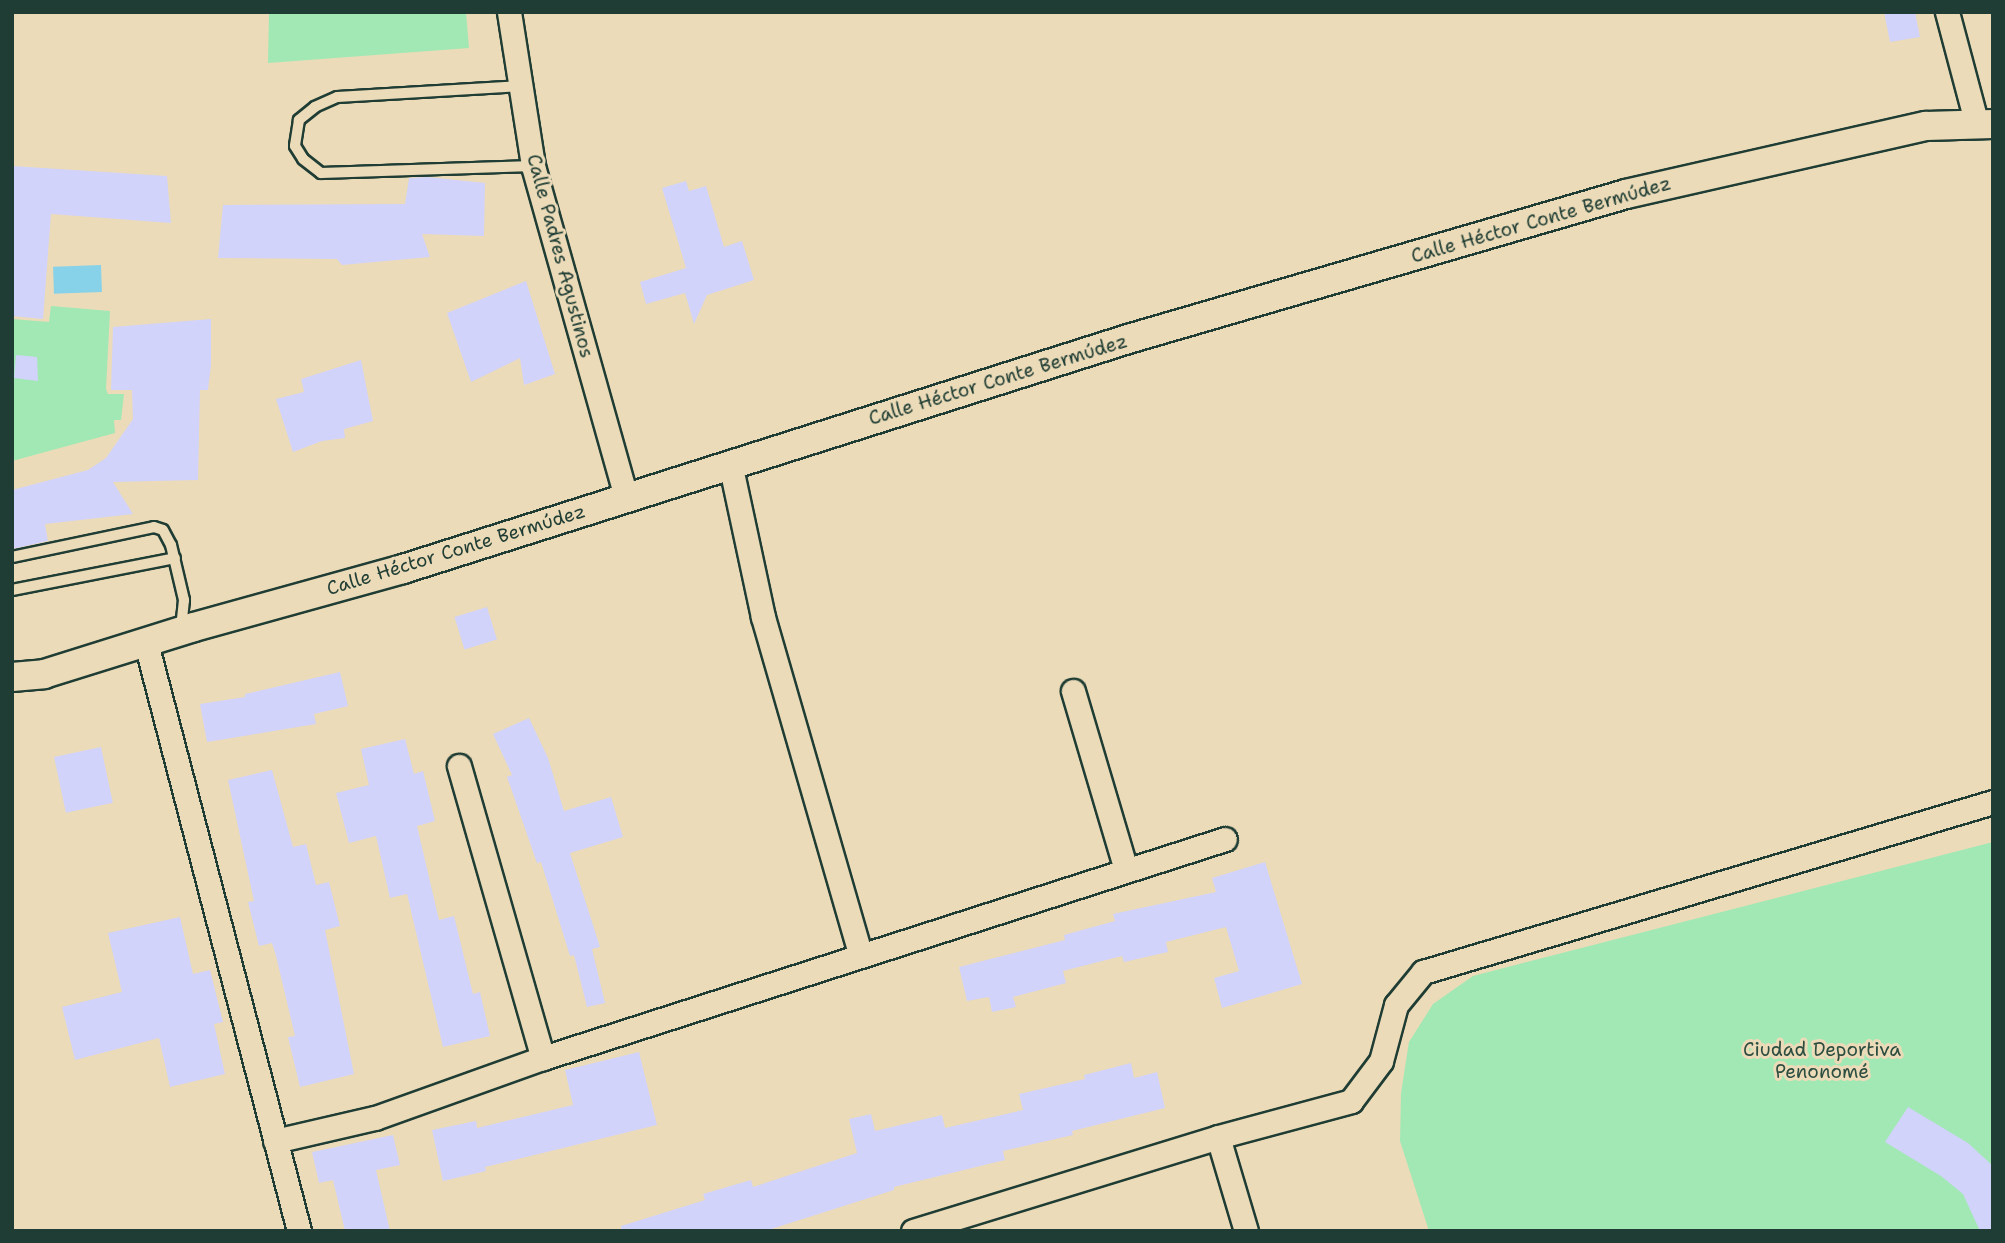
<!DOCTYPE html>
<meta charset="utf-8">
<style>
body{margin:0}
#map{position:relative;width:2005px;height:1243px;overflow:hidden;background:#ecdbb8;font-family:"Shantell Sans",sans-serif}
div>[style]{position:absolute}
.green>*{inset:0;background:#a1e8b5}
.water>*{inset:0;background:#87d2e8;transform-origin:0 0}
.building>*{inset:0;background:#d1d3fb;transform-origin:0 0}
.roads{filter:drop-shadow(2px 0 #1f3d34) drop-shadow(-2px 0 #1f3d34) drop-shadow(0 2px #1f3d34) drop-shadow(0 -2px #1f3d34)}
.service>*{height:10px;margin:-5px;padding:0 5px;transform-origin:5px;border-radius:5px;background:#ecdbb8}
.minor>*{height:23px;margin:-11.5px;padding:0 11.5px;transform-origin:11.5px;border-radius:11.5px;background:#ecdbb8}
.tertiary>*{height:28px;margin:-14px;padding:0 14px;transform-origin:14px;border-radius:14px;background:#ecdbb8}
span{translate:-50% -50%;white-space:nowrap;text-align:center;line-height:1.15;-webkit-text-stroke:6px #ecdbb8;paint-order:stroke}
.street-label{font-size:19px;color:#1f3d34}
.park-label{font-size:19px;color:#2c4e41}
.frame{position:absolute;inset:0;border:14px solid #1f3d34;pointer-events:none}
</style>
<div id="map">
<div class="green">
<div style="clip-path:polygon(269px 12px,466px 12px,469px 48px,268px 63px)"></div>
<div style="clip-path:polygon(51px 306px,110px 311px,106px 389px,108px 394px,124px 394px,121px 420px,114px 420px,115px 433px,12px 461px,12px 319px,49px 322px)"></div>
<div style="clip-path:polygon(1993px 842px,1993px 1231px,1429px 1231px,1400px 1141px,1401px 1093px,1409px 1042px,1433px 1004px,1473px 976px)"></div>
</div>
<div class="water">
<div style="left:101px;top:265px;width:27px;height:48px;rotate:88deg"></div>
</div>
<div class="building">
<div style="clip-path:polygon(1884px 12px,1915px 12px,1920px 37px,1890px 42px)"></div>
<div style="clip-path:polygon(12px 166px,167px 176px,171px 223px,51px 214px,43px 319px,12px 316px)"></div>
<div style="clip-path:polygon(427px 177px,485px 183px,484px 236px,422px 234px,430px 257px,342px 265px,337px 259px,218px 258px,223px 205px,405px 204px,409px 178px)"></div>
<div style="clip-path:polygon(686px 181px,689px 191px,706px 186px,724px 247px,742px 241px,754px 280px,707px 295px,694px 324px,685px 293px,646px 304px,640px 282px,686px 268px,662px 188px)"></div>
<div style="clip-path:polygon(526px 281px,555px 374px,524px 385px,520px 358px,471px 382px,447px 313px)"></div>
<div style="clip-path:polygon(211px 319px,211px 365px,208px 390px,200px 390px,198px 480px,113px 482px,133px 514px,45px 524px,48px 541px,12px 549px,12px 490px,88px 470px,106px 458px,133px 419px,132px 390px,111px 390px,113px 327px)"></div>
<div style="clip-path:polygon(16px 355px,37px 357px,38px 381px,14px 378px)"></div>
<div style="clip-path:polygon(361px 360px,373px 421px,344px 429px,345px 438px,322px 441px,293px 452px,276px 399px,304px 392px,301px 379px)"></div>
<div style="left:487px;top:607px;width:34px;height:34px;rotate:73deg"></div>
<div style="clip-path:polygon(340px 672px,348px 706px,314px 714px,316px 724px,207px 742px,200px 704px,245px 697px,245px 694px)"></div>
<div style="clip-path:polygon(529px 718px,548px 758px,564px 811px,611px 797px,623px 837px,570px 853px,600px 947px,592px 949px,605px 1003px,587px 1007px,574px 955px,570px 956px,541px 862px,537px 863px,507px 777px,512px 775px,493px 734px)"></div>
<div style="clip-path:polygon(405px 739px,414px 774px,423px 771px,435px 821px,417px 826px,439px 920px,454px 916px,473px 994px,480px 992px,490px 1036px,443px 1047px,407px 894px,390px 898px,376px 836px,349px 843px,336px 793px,369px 785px,361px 749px)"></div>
<div style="left:101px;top:747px;width:57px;height:48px;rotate:78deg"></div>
<div style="clip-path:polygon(272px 770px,293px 847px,306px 844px,316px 885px,329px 882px,340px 926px,325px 930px,354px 1074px,300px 1087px,288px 1037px,295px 1036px,276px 956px,272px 943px,259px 946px,248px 902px,254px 901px,228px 780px)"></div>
<div style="clip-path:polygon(1265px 862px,1302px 984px,1222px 1008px,1214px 978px,1239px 971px,1226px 927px,1166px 942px,1168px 952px,1124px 962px,1122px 956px,1063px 971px,1066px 983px,1013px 997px,1016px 1007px,992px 1012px,989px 997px,967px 1001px,959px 967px,1065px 940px,1064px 935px,1115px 921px,1113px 914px,1216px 892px,1212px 878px)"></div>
<div style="clip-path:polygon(180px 917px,193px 974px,210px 970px,223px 1022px,214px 1024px,225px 1074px,170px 1087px,159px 1038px,75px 1060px,62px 1007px,122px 992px,108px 933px)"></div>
<div style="clip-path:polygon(639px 1052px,657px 1125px,485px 1167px,486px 1171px,443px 1181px,432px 1130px,476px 1121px,477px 1128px,573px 1105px,565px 1070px)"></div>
<div style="clip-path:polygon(1131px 1063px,1134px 1078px,1157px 1072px,1165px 1108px,1072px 1131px,1073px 1135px,1003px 1151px,1005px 1160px,894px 1187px,894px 1190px,765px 1231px,621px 1231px,621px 1226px,705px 1200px,703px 1194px,751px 1180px,753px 1187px,857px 1153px,849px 1119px,871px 1114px,875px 1131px,942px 1115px,945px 1128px,1023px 1110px,1019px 1094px,1085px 1079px,1084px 1075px)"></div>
<div style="clip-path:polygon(1908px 1107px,1968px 1143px,1993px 1166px,1993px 1231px,1980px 1231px,1963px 1194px,1941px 1176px,1885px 1142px)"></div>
<div style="clip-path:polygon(393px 1135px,400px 1165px,376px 1170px,390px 1231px,345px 1231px,333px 1180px,319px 1183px,312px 1152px)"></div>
</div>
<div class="roads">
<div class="service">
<div style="left:522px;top:86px;width:185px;rotate:176.6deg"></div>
<div style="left:337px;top:97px;width:24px;rotate:156deg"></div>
<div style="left:315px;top:107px;width:21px;rotate:141deg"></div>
<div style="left:299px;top:120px;width:26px;rotate:99deg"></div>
<div style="left:295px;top:146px;width:15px;rotate:58deg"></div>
<div style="left:303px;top:159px;width:23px;rotate:38deg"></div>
<div style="left:321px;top:173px;width:212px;rotate:-1.9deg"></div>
<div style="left:12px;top:557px;width:145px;rotate:-11.9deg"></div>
<div style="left:154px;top:527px;width:9px;rotate:18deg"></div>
<div style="left:163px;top:530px;width:17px;rotate:62deg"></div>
<div style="left:171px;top:545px;width:57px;rotate:76.7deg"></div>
<div style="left:184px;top:600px;width:29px;rotate:96deg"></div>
<div style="left:12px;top:590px;width:166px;rotate:-11.1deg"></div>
</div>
<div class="minor">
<div style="left:509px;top:12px;width:156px;rotate:81.1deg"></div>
<div style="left:533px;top:166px;width:343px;rotate:74.3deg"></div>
<div style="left:1947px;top:12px;width:117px;rotate:75.1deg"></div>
<div style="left:730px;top:463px;width:157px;rotate:77.9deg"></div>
<div style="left:763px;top:617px;width:351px;rotate:73.9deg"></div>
<div style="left:146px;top:643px;width:608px;rotate:75.41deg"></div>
<div style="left:1073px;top:691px;width:187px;rotate:73.5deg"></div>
<div style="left:459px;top:766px;width:304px;rotate:74deg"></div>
<div style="left:1218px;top:1137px;width:98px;rotate:73.4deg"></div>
<div style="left:275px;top:1141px;width:103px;rotate:-13deg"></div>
<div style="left:375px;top:1118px;width:178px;rotate:-19.7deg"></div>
<div style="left:543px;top:1058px;width:716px;rotate:-17.8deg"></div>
<div style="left:913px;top:1231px;width:319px;rotate:-17.1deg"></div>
<div style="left:1218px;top:1137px;width:138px;rotate:-15.1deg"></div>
<div style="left:1351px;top:1101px;width:50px;rotate:-53.1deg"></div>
<div style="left:1381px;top:1061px;width:58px;rotate:-75deg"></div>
<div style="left:1396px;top:1005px;width:43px;rotate:-50.7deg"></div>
<div style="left:1423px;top:972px;width:595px;rotate:-16.61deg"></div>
</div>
<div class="tertiary">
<div style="left:12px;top:677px;width:32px;rotate:-5deg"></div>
<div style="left:44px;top:674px;width:157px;rotate:-17.4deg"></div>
<div style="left:194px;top:627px;width:217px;rotate:-15.5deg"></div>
<div style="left:403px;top:569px;width:761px;rotate:-17.6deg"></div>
<div style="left:1128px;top:339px;width:519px;rotate:-16.23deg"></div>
<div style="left:1626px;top:194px;width:308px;rotate:-12.8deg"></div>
<div style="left:1926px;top:126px;width:67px;rotate:-1.7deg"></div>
</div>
</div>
<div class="street-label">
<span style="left:1541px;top:220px;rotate:-16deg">Calle Héctor Conte Bermúdez</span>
<span style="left:560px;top:256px;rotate:75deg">Calle Padres Agustinos</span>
<span style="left:998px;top:380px;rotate:-17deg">Calle Héctor Conte Bermúdez</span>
<span style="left:456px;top:550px;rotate:-17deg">Calle Héctor Conte Bermúdez</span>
</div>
<div class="park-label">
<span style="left:1822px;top:1061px">Ciudad Deportiva<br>Penonomé</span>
</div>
<div class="frame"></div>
</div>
